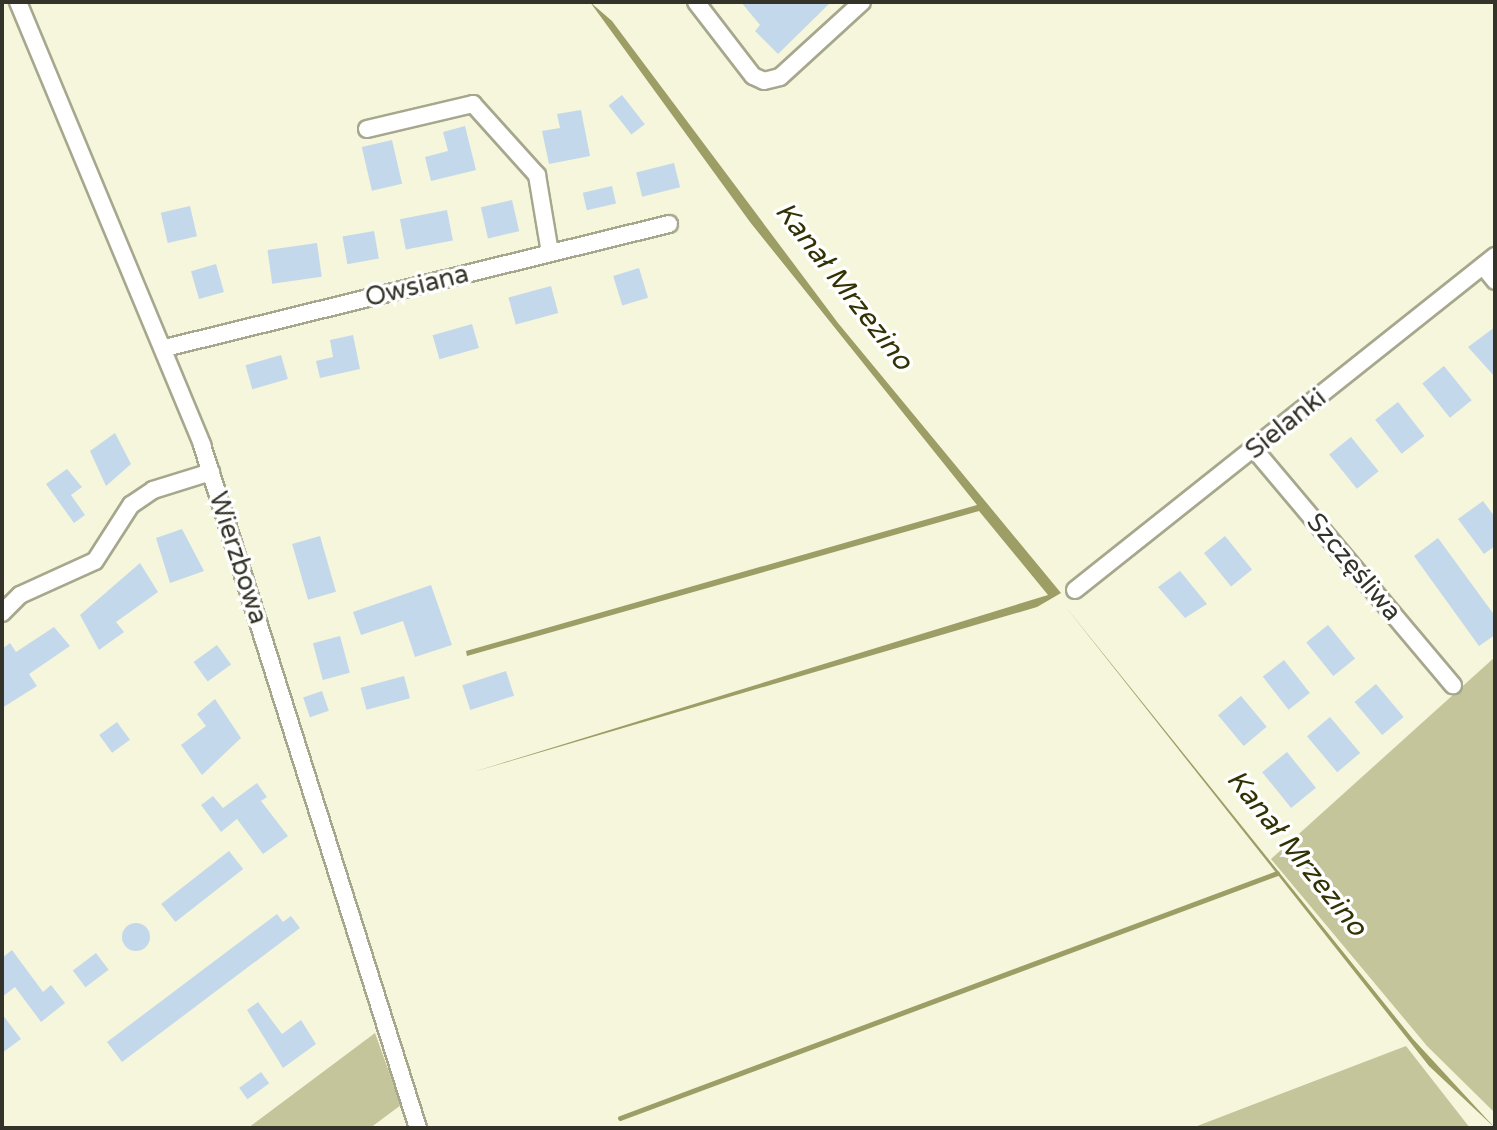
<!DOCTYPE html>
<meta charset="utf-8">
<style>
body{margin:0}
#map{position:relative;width:1497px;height:1130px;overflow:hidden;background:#f5f6db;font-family:"Varela Round",sans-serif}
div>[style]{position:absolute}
.green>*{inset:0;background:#c5c59b}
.water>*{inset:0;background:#9d9d66}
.stream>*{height:5px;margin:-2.5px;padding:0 2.5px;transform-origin:2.5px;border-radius:2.5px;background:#9d9d66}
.building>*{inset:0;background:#c4d8ec;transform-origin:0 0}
.round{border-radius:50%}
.roads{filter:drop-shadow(2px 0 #a7a78e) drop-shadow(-2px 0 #a7a78e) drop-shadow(0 2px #a7a78e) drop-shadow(0 -2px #a7a78e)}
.minor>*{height:16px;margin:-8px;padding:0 8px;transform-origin:8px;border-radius:8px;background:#fff}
span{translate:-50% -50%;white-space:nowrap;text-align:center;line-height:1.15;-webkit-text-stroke:7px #fff;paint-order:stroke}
.street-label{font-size:26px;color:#333329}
.water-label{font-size:28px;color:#333204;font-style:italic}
.frame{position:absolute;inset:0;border:4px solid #333329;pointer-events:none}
</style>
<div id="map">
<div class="green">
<div style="clip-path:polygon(1495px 657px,1495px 1113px,1427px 1046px,1271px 859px)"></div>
<div style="clip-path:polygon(375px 1033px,401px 1105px,370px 1128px,248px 1128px)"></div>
<div style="clip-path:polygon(1406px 1046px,1470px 1128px,1192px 1128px)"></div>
</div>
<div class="water">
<div style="clip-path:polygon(590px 2px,612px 21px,838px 323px,1061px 593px,1037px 607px,473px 772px,1048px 595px,979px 511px,467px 656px,466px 651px,977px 505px,750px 222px)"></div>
<div style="clip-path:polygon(1065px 606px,1413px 1039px,1495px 1128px,1429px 1066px)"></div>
</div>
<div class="stream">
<div style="left:620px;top:1118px;width:701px;rotate:-20.45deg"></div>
</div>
<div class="building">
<div style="clip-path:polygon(741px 2px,831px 2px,778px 54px,755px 31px,760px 25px)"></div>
<div style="left:622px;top:95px;width:37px;height:17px;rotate:52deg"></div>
<div style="clip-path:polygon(581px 110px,590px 156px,549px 164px,542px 131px,560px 128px,557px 114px)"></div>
<div style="clip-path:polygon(465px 126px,476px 170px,431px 181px,425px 157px,448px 151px,443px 132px)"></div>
<div style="left:392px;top:140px;width:45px;height:31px;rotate:77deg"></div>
<div style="left:674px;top:163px;width:25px;height:39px;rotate:76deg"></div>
<div style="left:612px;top:186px;width:18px;height:30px;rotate:77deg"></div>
<div style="left:512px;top:200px;width:32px;height:32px;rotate:77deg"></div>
<div style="left:190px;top:206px;width:31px;height:30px;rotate:77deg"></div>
<div style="left:447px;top:210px;width:31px;height:48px;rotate:79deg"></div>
<div style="left:374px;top:231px;width:28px;height:32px;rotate:80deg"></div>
<div style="left:317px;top:243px;width:34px;height:50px;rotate:82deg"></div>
<div style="left:216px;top:264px;width:29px;height:26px;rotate:74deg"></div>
<div style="left:639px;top:268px;width:31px;height:27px;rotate:73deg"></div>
<div style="left:551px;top:286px;width:28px;height:44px;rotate:75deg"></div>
<div style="left:472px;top:324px;width:25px;height:41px;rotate:74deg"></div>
<div style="clip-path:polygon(1495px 327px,1495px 377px,1468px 347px)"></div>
<div style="clip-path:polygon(353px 335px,360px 369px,320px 378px,316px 361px,333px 357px,330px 340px)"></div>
<div style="left:281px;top:355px;width:25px;height:37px;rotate:74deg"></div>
<div style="left:1444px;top:366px;width:44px;height:28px;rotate:51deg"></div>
<div style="left:1398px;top:402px;width:43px;height:29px;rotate:52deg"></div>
<div style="clip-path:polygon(115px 433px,131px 464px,106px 486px,90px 451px)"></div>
<div style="left:1351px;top:437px;width:44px;height:28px;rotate:51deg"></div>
<div style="clip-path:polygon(67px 469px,82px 487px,71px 495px,85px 515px,74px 523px,46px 484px)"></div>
<div style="clip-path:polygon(1483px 501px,1495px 517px,1495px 546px,1484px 554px,1458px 519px)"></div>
<div style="clip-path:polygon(182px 529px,204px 571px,170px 583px,156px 538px)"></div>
<div style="left:320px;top:536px;width:58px;height:29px;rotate:74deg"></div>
<div style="left:1225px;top:536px;width:43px;height:27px;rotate:51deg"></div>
<div style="clip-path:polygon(1438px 538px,1495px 616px,1495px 635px,1479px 646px,1414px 556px)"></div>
<div style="clip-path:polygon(140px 563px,158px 592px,116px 622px,124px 632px,99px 650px,80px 615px)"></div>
<div style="clip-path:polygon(1180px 571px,1207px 604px,1185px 618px,1158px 587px)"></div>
<div style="clip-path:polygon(431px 585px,452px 645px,415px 657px,403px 621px,361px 635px,353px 612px)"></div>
<div style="left:1328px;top:625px;width:43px;height:28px;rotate:51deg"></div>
<div style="clip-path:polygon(54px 627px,70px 646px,29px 674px,37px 686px,2px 708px,2px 649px,10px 643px,16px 652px)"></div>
<div style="left:340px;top:636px;width:38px;height:28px;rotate:75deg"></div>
<div style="left:217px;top:645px;width:24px;height:29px;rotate:54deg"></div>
<div style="left:1284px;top:660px;width:42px;height:27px;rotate:52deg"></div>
<div style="left:506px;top:671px;width:26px;height:46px;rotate:72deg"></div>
<div style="left:404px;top:676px;width:23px;height:45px;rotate:75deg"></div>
<div style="left:1376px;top:684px;width:43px;height:28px;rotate:50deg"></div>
<div style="left:322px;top:691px;width:21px;height:20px;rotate:71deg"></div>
<div style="left:1241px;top:696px;width:40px;height:30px;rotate:50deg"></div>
<div style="clip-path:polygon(215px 699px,241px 738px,202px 775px,181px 745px,206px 726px,197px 714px)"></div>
<div style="left:1330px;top:717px;width:47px;height:30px;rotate:50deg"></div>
<div style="left:117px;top:722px;width:22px;height:22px;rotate:54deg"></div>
<div style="left:1287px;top:752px;width:46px;height:32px;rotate:51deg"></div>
<div style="clip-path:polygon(257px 783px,267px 797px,261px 801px,288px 836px,263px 854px,237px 819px,221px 832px,201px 805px,213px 796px,223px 808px)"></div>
<div style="left:229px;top:851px;width:23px;height:86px;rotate:52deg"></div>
<div style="clip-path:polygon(277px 914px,283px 922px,291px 916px,300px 928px,122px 1062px,107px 1042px)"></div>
<div class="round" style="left:122px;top:923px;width:28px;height:28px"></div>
<div style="clip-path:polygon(12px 950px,43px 992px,51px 985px,65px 1003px,41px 1022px,15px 987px,2px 997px,2px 958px)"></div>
<div style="left:96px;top:953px;width:21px;height:29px;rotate:53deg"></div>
<div style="clip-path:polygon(258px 1002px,282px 1034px,301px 1020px,316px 1044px,283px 1068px,247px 1010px)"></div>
<div style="clip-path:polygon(2px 1014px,21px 1039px,2px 1053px)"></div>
<div style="left:261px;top:1072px;width:14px;height:27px;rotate:54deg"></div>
</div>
<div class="roads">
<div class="minor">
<div style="left:18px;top:2px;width:480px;rotate:67.4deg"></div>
<div style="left:202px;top:445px;width:716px;rotate:72.45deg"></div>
<div style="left:696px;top:2px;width:93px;rotate:52.4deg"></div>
<div style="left:753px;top:76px;width:12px;rotate:24deg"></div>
<div style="left:764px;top:81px;width:16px;rotate:-14deg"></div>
<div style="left:780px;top:77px;width:111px;rotate:-42.4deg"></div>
<div style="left:367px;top:129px;width:109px;rotate:-13.3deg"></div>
<div style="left:473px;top:104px;width:96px;rotate:48deg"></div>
<div style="left:537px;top:175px;width:79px;rotate:80.5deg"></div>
<div style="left:1483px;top:266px;width:19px;rotate:51deg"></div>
<div style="left:165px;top:348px;width:519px;rotate:-13.82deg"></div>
<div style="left:1254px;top:449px;width:309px;rotate:49.9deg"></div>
<div style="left:1075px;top:590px;width:537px;rotate:-38.49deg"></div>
<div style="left:2px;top:613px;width:25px;rotate:-45deg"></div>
<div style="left:20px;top:595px;width:82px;rotate:-24.4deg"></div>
<div style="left:95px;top:561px;width:67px;rotate:-57.3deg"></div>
<div style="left:131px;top:505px;width:27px;rotate:-34deg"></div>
<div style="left:153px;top:490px;width:61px;rotate:-17.2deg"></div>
</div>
</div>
<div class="street-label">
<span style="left:417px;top:286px;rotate:-14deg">Owsiana</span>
<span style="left:1286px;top:424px;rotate:-39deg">Sielanki</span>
<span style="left:238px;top:558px;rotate:72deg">Wierzbowa</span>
<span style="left:1354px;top:567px;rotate:50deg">Szczęśliwa</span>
</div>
<div class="water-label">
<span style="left:844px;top:286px;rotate:52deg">Kanał Mrzezino</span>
<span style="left:1297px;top:853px;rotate:51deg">Kanał Mrzezino</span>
</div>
<div class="frame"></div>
</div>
